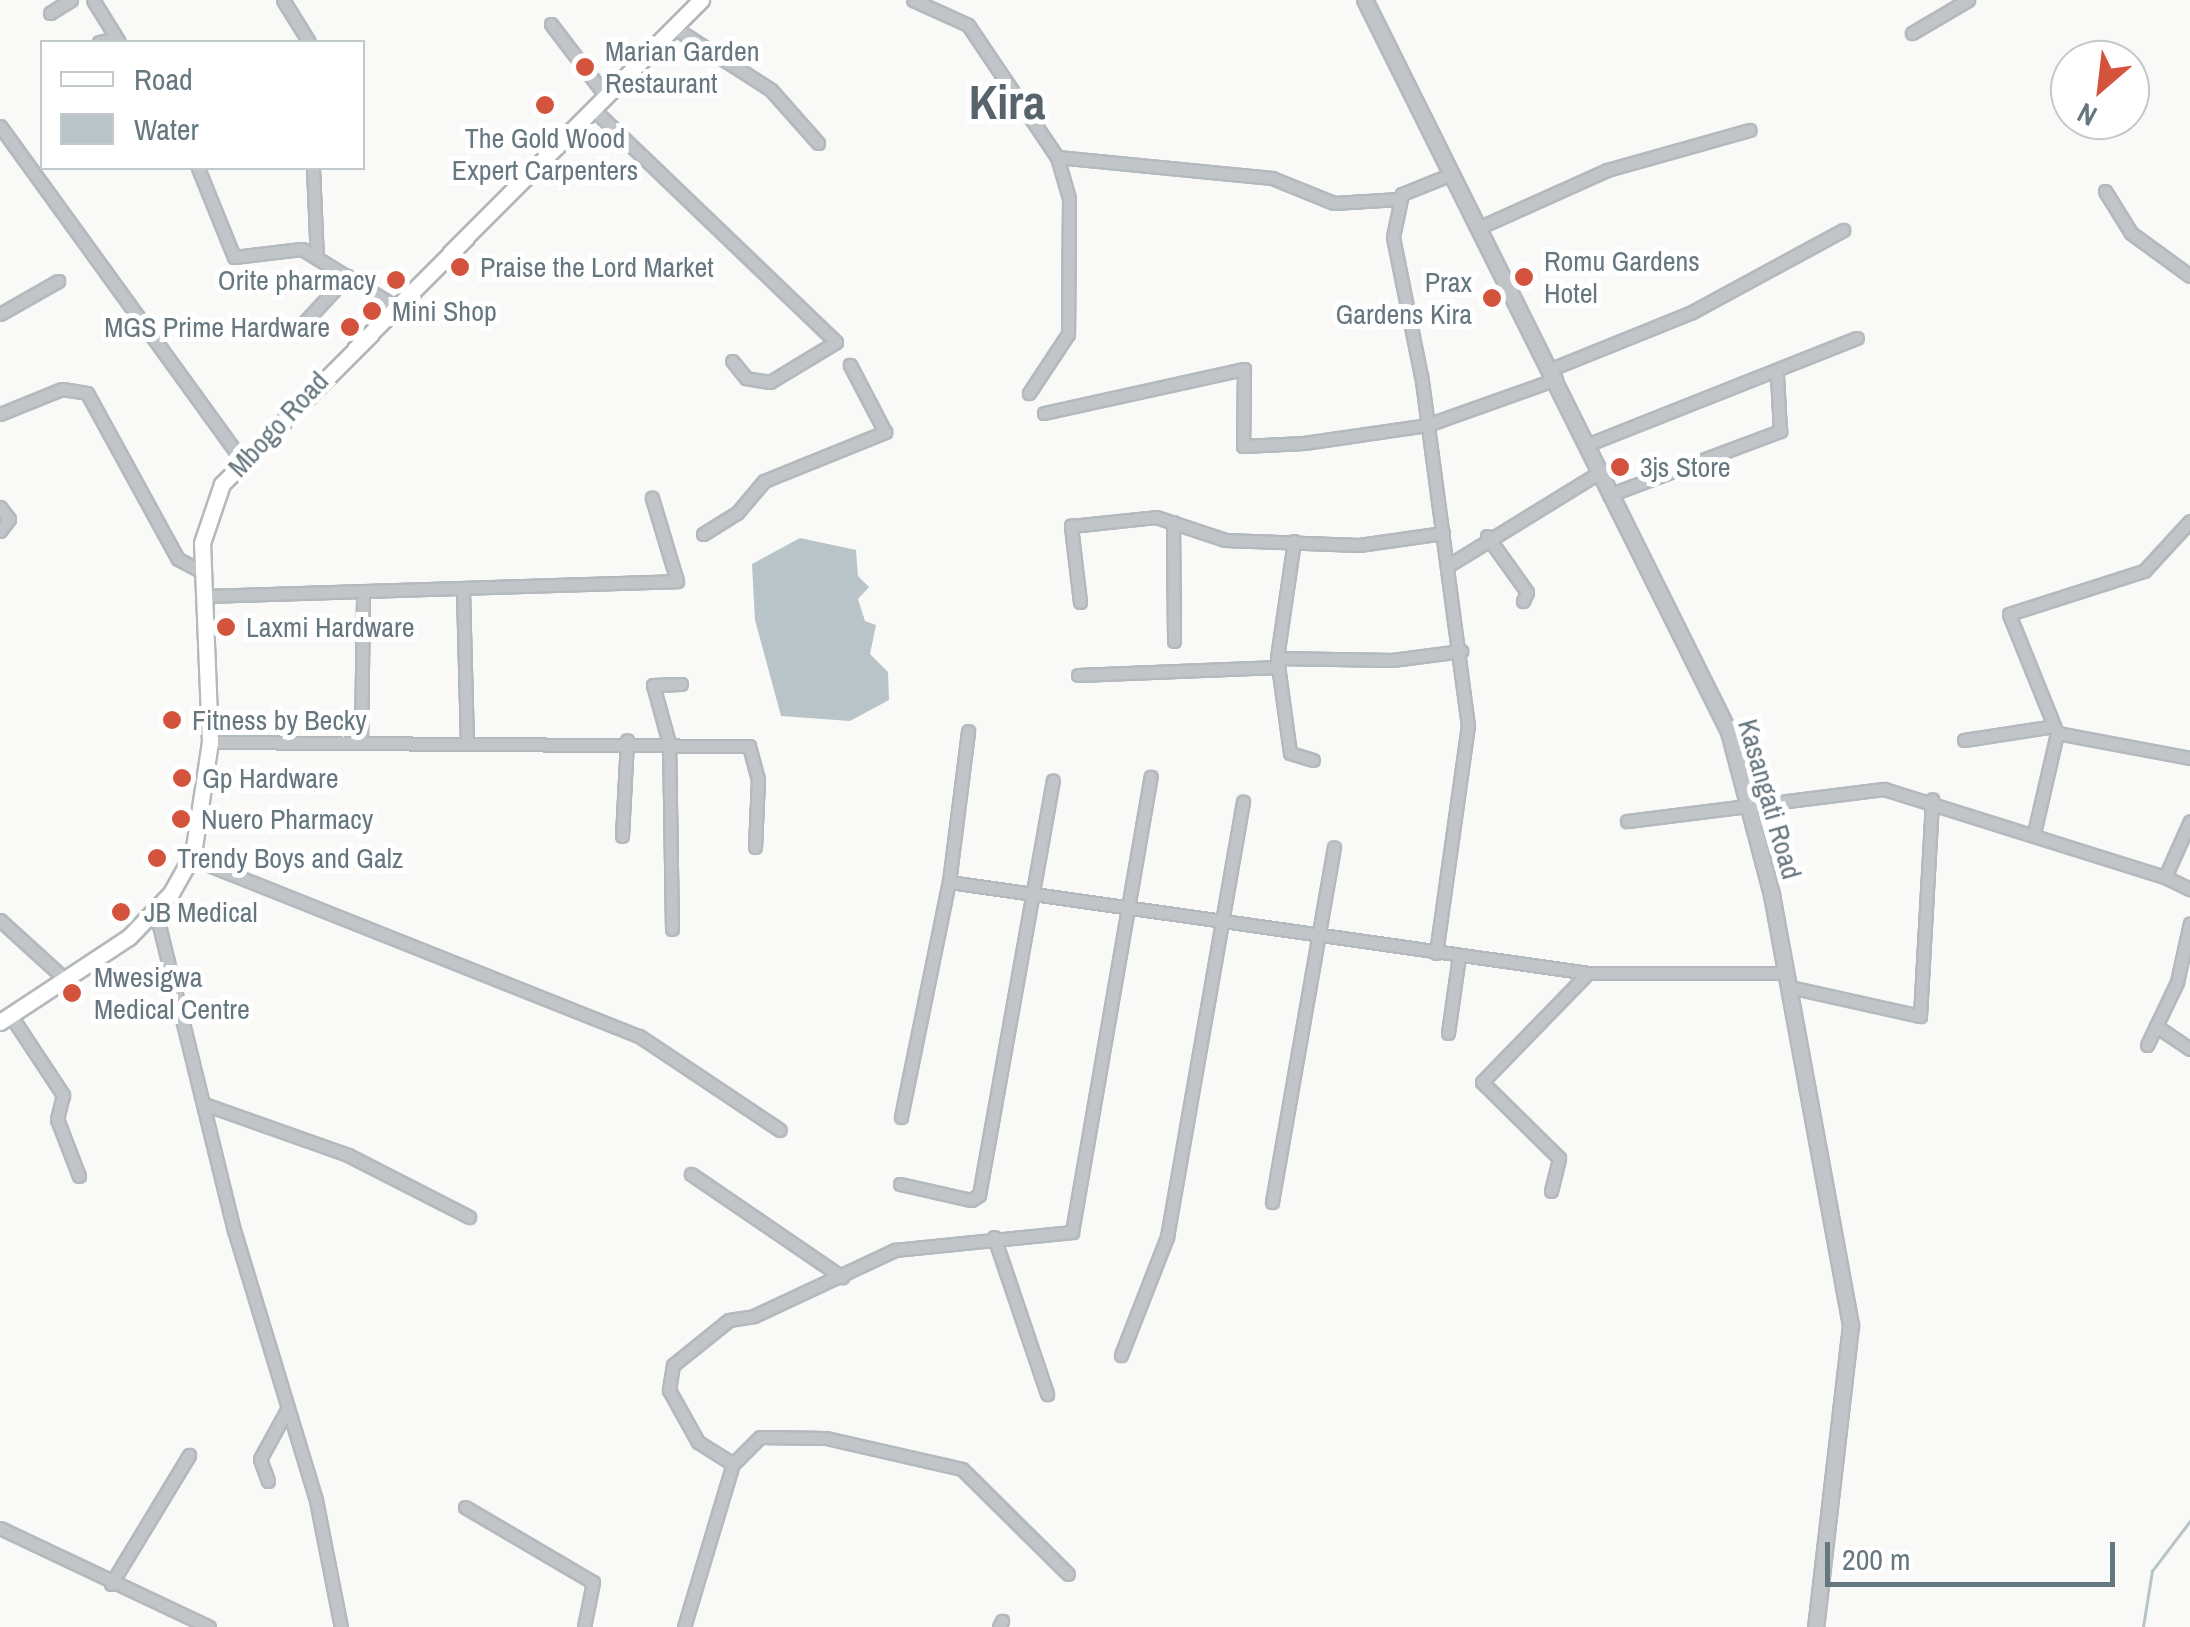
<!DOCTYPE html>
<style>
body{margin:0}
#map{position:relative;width:2190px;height:1627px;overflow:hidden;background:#f9f9f7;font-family:"Archivo Narrow",sans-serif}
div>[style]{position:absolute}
.water>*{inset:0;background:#b8c4c7}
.stream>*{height:2.5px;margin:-1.25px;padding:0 1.25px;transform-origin:1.25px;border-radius:1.25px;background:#b8c4c7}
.roads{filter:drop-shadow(2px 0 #b3b9bd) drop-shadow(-2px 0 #b3b9bd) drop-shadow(0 2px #b3b9bd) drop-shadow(0 -2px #b3b9bd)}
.minor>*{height:11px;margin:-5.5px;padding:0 5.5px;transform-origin:5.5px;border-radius:5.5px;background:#c1c5c8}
.tertiary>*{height:14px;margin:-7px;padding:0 7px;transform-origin:7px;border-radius:7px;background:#c1c5c8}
.secondary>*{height:15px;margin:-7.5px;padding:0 7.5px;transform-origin:7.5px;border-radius:7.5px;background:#fff}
.dots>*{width:28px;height:28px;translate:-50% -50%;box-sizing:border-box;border:5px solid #fff;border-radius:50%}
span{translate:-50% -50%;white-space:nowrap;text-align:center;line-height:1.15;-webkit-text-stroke:10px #fff;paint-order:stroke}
.poi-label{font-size:28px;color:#66777f}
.left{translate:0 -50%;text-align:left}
.right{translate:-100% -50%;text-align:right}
.street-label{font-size:28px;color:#66777f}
.town-label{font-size:48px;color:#58646b;font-weight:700}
.legend{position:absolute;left:40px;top:40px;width:325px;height:130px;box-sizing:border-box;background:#fff;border:2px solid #c2c9cc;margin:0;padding:12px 18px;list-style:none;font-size:30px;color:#66777f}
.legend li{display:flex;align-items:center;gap:20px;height:50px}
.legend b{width:50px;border:2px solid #c2c9cc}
.north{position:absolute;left:2050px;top:40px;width:100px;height:100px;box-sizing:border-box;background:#fff;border:2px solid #c2c9cc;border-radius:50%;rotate:208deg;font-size:28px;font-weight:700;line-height:40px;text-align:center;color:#66777f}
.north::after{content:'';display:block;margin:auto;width:35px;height:45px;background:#d3533d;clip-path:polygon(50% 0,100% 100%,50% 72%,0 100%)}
.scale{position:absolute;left:1825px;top:1542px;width:290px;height:45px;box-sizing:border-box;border:5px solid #66777f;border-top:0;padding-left:12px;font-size:30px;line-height:35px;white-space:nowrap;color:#66777f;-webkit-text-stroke:8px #fff;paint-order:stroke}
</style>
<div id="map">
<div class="water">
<div style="clip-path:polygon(800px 538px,856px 550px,858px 576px,869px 587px,858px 599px,865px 621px,876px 625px,870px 654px,888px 672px,889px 700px,850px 721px,781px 716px,755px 620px,752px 564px)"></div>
</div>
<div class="stream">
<div style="left:2143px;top:1627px;width:57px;rotate:-80.9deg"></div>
<div style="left:2152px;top:1571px;width:63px;rotate:-52.8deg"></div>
</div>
<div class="roads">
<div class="minor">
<div style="left:93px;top:0;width:49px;rotate:58.2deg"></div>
<div style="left:283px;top:0;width:49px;rotate:58.2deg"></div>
<div style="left:913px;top:0;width:60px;rotate:24.4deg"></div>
<div style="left:968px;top:25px;width:159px;rotate:56deg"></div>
<div style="left:1057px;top:157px;width:43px;rotate:73.7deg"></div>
<div style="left:1069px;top:198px;width:136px;rotate:90.4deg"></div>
<div style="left:1068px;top:334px;width:71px;rotate:123.5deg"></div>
<div style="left:50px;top:13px;width:25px;rotate:-32deg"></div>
<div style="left:551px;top:24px;width:89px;rotate:52.7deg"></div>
<div style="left:673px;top:27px;width:117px;rotate:32.7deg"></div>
<div style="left:771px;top:90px;width:71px;rotate:48.4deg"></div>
<div style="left:1912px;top:33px;width:65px;rotate:-30.5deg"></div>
<div style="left:99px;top:42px;width:17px;rotate:-13deg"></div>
<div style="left:592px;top:108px;width:338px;rotate:43.8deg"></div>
<div style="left:836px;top:342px;width:77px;rotate:148.8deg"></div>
<div style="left:770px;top:382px;width:24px;rotate:-171deg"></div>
<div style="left:746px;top:378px;width:22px;rotate:-129deg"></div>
<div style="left:0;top:126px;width:412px;rotate:54.1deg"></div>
<div style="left:1057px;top:157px;width:216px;rotate:5.6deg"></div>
<div style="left:1272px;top:178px;width:67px;rotate:22deg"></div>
<div style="left:1334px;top:203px;width:65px;rotate:-3.5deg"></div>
<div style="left:198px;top:168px;width:96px;rotate:68deg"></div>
<div style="left:234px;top:257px;width:68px;rotate:-6.7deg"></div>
<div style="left:302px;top:249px;width:107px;rotate:31.6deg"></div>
<div style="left:313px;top:168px;width:90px;rotate:87.5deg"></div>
<div style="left:2105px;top:191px;width:49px;rotate:58.2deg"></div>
<div style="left:2131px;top:233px;width:73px;rotate:36.1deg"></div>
<div style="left:1478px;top:228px;width:141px;rotate:-24.2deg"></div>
<div style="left:1607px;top:170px;width:148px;rotate:-15.7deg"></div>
<div style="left:0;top:314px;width:67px;rotate:-29.6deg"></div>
<div style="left:302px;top:325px;width:67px;rotate:-47.4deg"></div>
<div style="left:1551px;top:369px;width:152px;rotate:-22deg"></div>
<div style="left:1692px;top:312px;width:172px;rotate:-28.5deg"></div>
<div style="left:1044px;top:413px;width:205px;rotate:-12.4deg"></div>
<div style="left:1244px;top:369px;width:77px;rotate:90.7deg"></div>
<div style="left:1243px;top:446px;width:61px;rotate:-2.8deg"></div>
<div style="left:1304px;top:443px;width:124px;rotate:-8.3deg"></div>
<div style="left:1427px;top:425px;width:137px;rotate:-19.6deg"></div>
<div style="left:0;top:414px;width:67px;rotate:-22deg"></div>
<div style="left:62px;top:389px;width:25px;rotate:9deg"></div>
<div style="left:87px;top:393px;width:189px;rotate:61.3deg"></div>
<div style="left:178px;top:559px;width:27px;rotate:28deg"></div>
<div style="left:1589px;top:444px;width:288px;rotate:-21.6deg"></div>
<div style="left:1609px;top:495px;width:183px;rotate:-20.5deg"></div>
<div style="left:1780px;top:431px;width:56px;rotate:-93.1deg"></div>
<div style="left:0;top:507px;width:15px;rotate:53deg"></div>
<div style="left:9px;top:519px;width:15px;rotate:127deg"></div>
<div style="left:1173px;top:522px;width:119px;rotate:89.5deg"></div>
<div style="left:703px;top:534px;width:40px;rotate:-32deg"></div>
<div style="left:737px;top:513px;width:42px;rotate:-49.8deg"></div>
<div style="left:764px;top:481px;width:131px;rotate:-22deg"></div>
<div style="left:885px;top:432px;width:76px;rotate:-117.6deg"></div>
<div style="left:1487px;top:536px;width:69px;rotate:54.5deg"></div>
<div style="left:1527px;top:592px;width:10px;rotate:114deg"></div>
<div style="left:1294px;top:541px;width:118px;rotate:98.3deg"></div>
<div style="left:1277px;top:658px;width:96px;rotate:82.2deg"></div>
<div style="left:1290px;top:753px;width:24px;rotate:17deg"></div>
<div style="left:1449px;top:565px;width:180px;rotate:-31.6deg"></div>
<div style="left:463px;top:591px;width:150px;rotate:88.5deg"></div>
<div style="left:203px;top:596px;width:474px;rotate:-1.8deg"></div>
<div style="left:677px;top:581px;width:87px;rotate:-106.8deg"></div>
<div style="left:1080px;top:602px;width:77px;rotate:-96.8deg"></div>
<div style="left:1071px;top:526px;width:85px;rotate:-6deg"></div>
<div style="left:1156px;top:517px;width:73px;rotate:18.4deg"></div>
<div style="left:1225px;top:540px;width:134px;rotate:2.1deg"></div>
<div style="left:1359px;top:545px;width:85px;rotate:-8.1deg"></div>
<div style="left:1277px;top:658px;width:115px;rotate:1deg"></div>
<div style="left:1392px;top:660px;width:70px;rotate:-7.4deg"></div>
<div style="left:1078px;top:675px;width:200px;rotate:-2.3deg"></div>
<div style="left:2057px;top:733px;width:135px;rotate:10.6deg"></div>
<div style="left:1964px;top:740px;width:91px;rotate:-8.8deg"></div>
<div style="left:210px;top:742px;width:539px;rotate:0.43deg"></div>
<div style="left:749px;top:746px;width:34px;rotate:75deg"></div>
<div style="left:758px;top:779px;width:68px;rotate:92.5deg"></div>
<div style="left:361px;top:742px;width:146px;rotate:-89.2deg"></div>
<div style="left:1627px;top:821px;width:259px;rotate:-7.1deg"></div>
<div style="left:1884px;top:789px;width:294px;rotate:17.4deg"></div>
<div style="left:2165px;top:877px;width:61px;rotate:-65.9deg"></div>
<div style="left:2034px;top:833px;width:103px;rotate:-77deg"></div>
<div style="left:2057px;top:733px;width:128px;rotate:-112deg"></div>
<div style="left:2009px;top:614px;width:142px;rotate:-17.7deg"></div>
<div style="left:2144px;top:571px;width:68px;rotate:-47.4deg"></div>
<div style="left:622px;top:836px;width:96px;rotate:-87deg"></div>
<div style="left:191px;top:858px;width:482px;rotate:21.7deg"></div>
<div style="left:639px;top:1036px;width:169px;rotate:33.7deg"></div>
<div style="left:2165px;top:877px;width:28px;rotate:26deg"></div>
<div style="left:949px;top:882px;width:152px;rotate:-82.8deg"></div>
<div style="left:156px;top:913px;width:326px;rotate:76.2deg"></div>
<div style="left:234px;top:1230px;width:282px;rotate:73.1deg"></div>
<div style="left:316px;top:1500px;width:129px;rotate:78.9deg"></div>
<div style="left:0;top:920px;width:91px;rotate:42.3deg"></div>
<div style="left:672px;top:929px;width:186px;rotate:-90.9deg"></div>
<div style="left:669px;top:743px;width:60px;rotate:-105.4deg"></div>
<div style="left:653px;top:685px;width:28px;rotate:-2deg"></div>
<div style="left:1436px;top:953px;width:229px;rotate:-82deg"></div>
<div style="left:1468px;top:726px;width:353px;rotate:-97.6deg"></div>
<div style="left:1421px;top:376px;width:142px;rotate:-101.4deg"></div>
<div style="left:1393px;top:237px;width:44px;rotate:-78.2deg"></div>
<div style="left:1402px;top:194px;width:54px;rotate:-21.8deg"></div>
<div style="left:1790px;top:987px;width:133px;rotate:12.6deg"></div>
<div style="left:1920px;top:1016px;width:217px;rotate:-86.8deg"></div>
<div style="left:11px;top:1016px;width:95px;rotate:56.6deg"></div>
<div style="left:63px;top:1095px;width:25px;rotate:104deg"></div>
<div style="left:57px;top:1119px;width:61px;rotate:68.9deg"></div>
<div style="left:2156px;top:1026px;width:41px;rotate:34.1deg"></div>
<div style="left:1448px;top:1033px;width:78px;rotate:-81.9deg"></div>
<div style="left:2147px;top:1045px;width:70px;rotate:-64.5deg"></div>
<div style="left:2177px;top:982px;width:60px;rotate:-77.6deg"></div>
<div style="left:204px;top:1104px;width:153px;rotate:19.5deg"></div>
<div style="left:348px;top:1155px;width:136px;rotate:27.1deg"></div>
<div style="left:901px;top:1117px;width:240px;rotate:-78.5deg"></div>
<div style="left:949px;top:882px;width:645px;rotate:8.1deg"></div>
<div style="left:1588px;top:973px;width:198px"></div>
<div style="left:691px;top:1174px;width:183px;rotate:34.3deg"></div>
<div style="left:900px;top:1184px;width:73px;rotate:12.7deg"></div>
<div style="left:971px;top:1200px;width:9px;rotate:-32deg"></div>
<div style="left:979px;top:1195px;width:421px;rotate:-79.9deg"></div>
<div style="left:1551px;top:1191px;width:34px;rotate:-76deg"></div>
<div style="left:1559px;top:1158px;width:108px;rotate:-135.4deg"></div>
<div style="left:1482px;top:1082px;width:152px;rotate:-45.8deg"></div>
<div style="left:1272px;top:1202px;width:360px;rotate:-80.1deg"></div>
<div style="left:994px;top:1237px;width:166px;rotate:71.3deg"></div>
<div style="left:1121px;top:1355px;width:127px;rotate:-68.7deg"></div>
<div style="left:1167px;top:1237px;width:442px;rotate:-80.1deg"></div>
<div style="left:733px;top:1464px;width:41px;rotate:-147.8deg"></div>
<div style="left:698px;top:1442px;width:60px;rotate:-119.1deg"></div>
<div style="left:669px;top:1390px;width:25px;rotate:-81deg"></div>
<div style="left:673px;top:1365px;width:72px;rotate:-38.8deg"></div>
<div style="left:729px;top:1320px;width:25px;rotate:-9deg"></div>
<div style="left:754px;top:1316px;width:156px;rotate:-25.1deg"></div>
<div style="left:895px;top:1250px;width:178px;rotate:-5.8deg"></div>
<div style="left:1072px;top:1232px;width:462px;rotate:-80.2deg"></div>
<div style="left:268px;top:1481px;width:23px;rotate:-110deg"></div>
<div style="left:260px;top:1459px;width:58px;rotate:-61.2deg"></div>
<div style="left:465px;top:1507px;width:148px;rotate:30.4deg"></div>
<div style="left:593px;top:1582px;width:46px;rotate:101.3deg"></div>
<div style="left:0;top:1528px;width:231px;rotate:25.3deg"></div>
<div style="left:111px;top:1584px;width:151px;rotate:-58.8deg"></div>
<div style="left:684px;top:1627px;width:170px;rotate:-73.3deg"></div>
<div style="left:733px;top:1464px;width:38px;rotate:-45deg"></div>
<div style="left:760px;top:1437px;width:66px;rotate:0.9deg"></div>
<div style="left:826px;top:1438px;width:139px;rotate:12.8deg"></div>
<div style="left:962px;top:1469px;width:149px;rotate:44.7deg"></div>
<div style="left:999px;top:1627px;width:7px;rotate:-63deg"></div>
</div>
<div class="tertiary">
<div style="left:1365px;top:0;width:818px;rotate:63.56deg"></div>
<div style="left:1729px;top:732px;width:169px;rotate:75.2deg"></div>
<div style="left:1772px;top:895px;width:438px;rotate:79.6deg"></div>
<div style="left:1851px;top:1326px;width:303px;rotate:96.6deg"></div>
</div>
<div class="secondary">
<div style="left:0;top:1022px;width:154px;rotate:-33.4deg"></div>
<div style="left:129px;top:937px;width:61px;rotate:-46.3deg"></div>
<div style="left:171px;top:893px;width:45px;rotate:-60.6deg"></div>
<div style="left:193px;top:854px;width:113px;rotate:-81.4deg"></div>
<div style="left:210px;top:742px;width:199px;rotate:-92.3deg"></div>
<div style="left:202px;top:543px;width:62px;rotate:-71.3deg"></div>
<div style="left:222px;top:484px;width:681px;rotate:-45.3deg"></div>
</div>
</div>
<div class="dots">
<div style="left:585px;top:67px;background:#d3533d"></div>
<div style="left:545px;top:105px;background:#d3533d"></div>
<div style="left:460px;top:267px;background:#d3533d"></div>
<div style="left:1524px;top:277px;background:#d3533d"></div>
<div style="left:396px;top:280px;background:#d3533d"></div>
<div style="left:1492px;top:298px;background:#d3533d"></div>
<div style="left:372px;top:311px;background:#d3533d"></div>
<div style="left:350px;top:327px;background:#d3533d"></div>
<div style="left:1620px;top:467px;background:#d3533d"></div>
<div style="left:226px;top:627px;background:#d3533d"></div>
<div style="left:172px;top:720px;background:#d3533d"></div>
<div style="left:182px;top:778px;background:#d3533d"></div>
<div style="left:181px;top:819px;background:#d3533d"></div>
<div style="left:157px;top:858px;background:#d3533d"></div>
<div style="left:121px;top:912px;background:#d3533d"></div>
<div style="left:72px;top:993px;background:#d3533d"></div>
</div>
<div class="poi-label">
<span class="left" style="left:605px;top:67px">Marian Garden<br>Restaurant</span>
<span style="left:545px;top:154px">The Gold Wood<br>Expert Carpenters</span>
<span class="left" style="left:1544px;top:277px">Romu Gardens<br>Hotel</span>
<span class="left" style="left:480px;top:267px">Praise the Lord Market</span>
<span class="right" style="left:376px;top:280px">Orite pharmacy</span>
<span class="right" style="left:1472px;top:298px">Prax<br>Gardens Kira</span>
<span class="left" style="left:392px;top:311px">Mini Shop</span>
<span class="right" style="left:330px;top:327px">MGS Prime Hardware</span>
<span class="left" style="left:1640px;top:467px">3js Store</span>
<span class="left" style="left:246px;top:627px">Laxmi Hardware</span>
<span class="left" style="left:192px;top:720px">Fitness by Becky</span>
<span class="left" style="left:202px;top:778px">Gp Hardware</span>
<span class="left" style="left:201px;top:819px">Nuero Pharmacy</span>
<span class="left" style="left:177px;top:858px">Trendy Boys and Galz</span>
<span class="left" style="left:144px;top:912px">JB Medical</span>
<span class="left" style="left:94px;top:993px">Mwesigwa<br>Medical Centre</span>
</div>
<div class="street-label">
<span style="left:278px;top:424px;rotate:-47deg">Mbogo Road</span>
<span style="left:1770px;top:799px;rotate:74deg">Kasangati Road</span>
</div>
<div class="town-label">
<span style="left:1007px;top:102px">Kira</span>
</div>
<ul class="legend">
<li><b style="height:12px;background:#fff"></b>Road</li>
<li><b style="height:28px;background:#b8c4c7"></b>Water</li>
</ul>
<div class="north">N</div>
<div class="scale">200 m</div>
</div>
